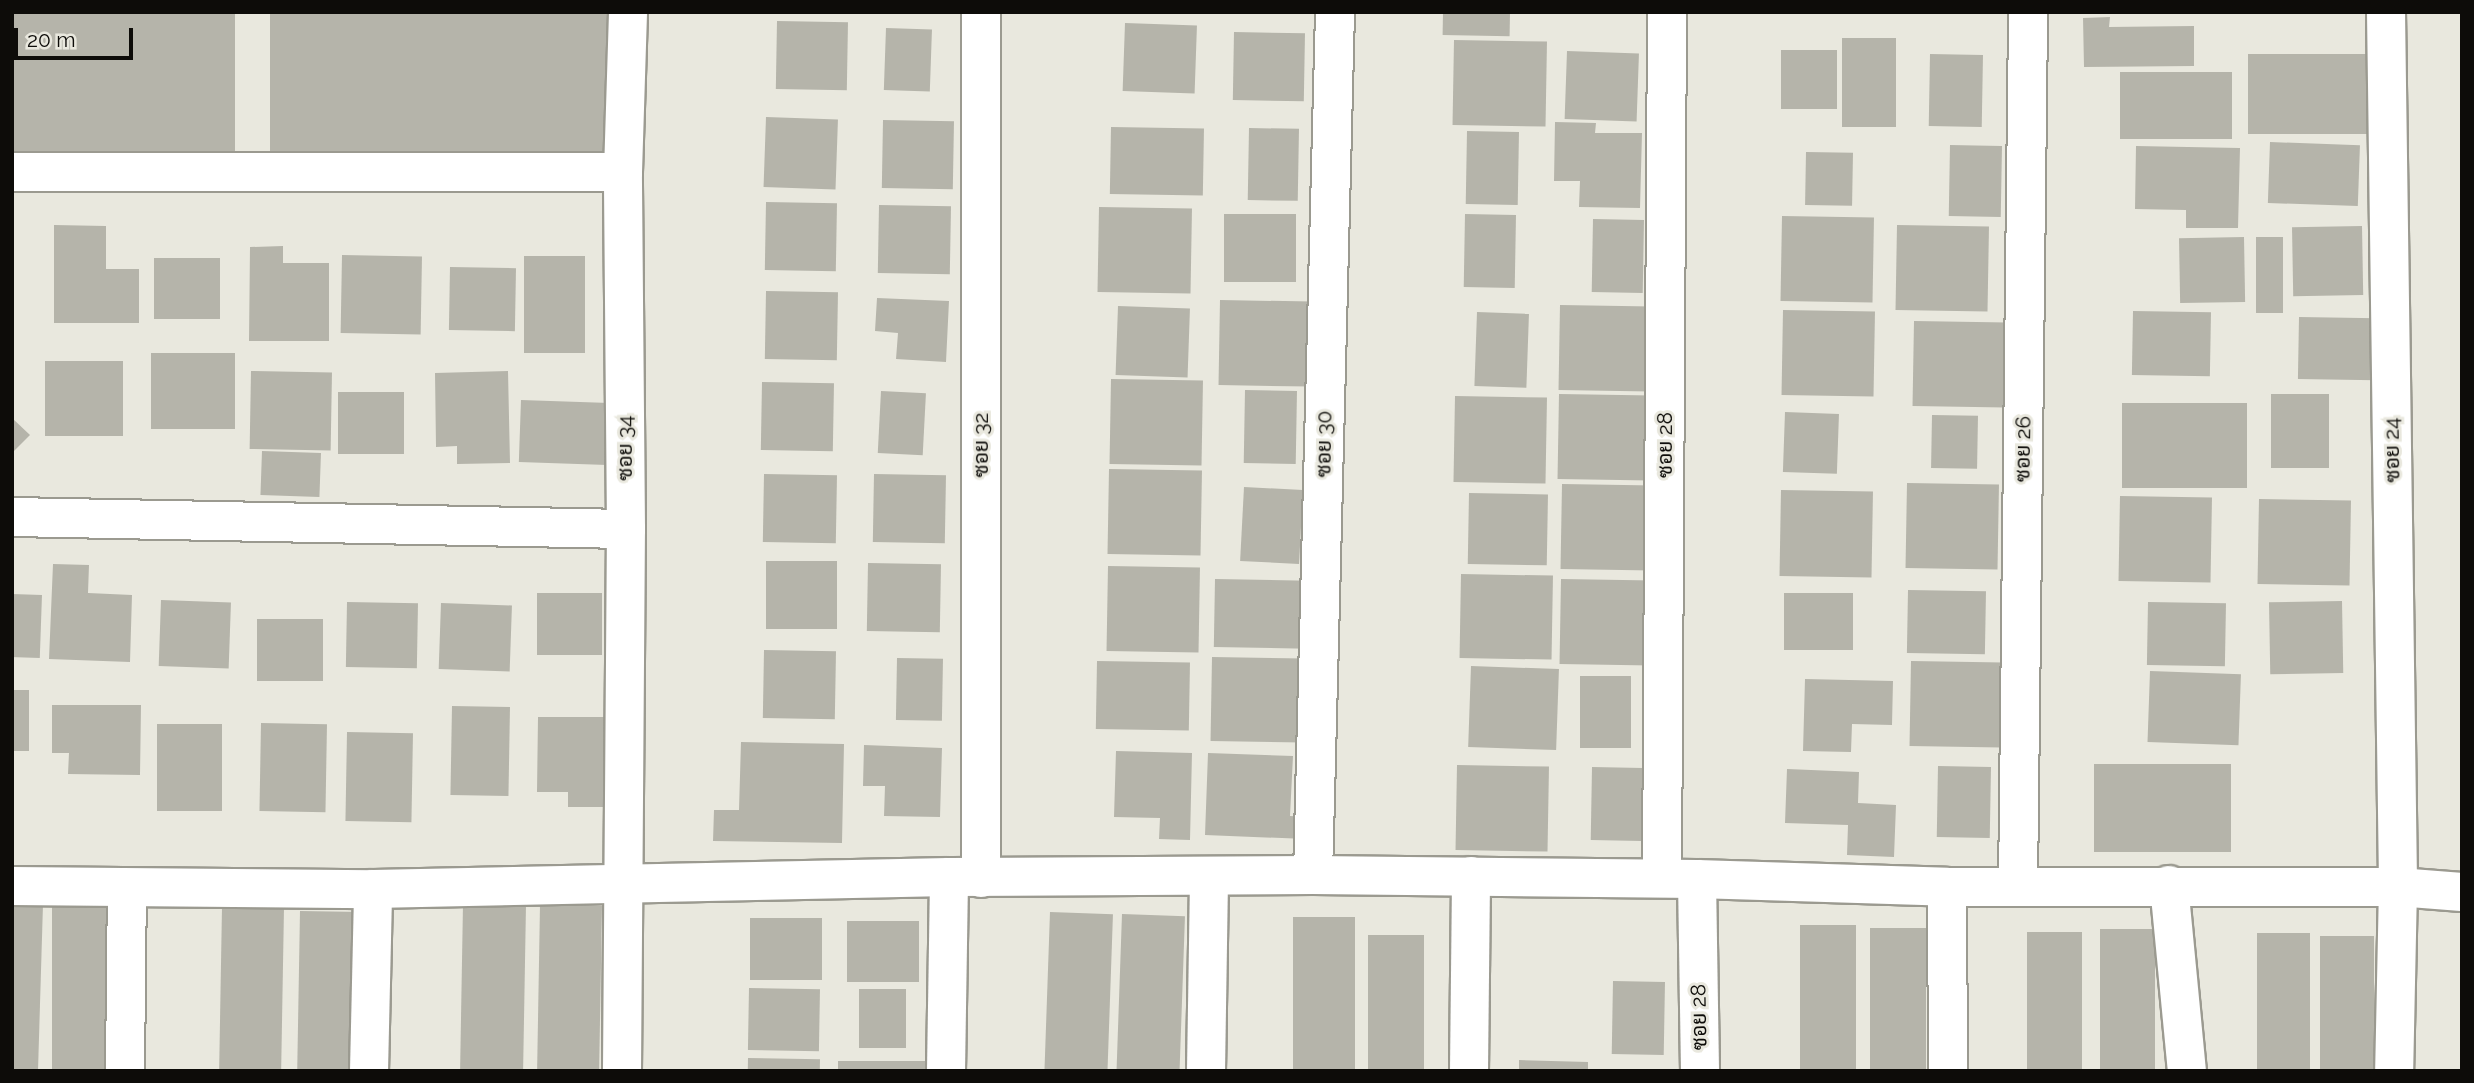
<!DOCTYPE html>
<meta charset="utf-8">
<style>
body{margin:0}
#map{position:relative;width:2474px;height:1083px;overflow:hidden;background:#e9e8de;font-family:Raleway,Sarabun,sans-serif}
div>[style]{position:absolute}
.green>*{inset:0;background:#c2bd89}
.building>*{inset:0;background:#b5b4aa;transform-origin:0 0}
.roads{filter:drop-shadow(2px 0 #9b9a90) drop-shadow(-2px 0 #9b9a90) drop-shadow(0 2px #9b9a90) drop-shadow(0 -2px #9b9a90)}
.minor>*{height:38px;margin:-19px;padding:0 19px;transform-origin:19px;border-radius:19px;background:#fff}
span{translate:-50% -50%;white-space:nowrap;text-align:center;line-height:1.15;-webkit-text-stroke:6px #e9e8de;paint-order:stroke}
.street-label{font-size:21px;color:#0d0c09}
.frame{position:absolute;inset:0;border:14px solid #0d0c09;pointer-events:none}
.scale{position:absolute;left:14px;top:28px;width:119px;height:32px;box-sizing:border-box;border:4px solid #0d0c09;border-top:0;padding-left:9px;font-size:21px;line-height:24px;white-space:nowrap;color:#0d0c09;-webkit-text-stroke:5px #e9e8de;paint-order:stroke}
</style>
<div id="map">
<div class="green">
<div style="clip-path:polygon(2462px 52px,2462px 867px,2460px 867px)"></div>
</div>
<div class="building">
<div style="left:12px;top:12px;width:223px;height:145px"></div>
<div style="left:270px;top:12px;width:343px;height:146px"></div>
<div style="left:1443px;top:12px;width:67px;height:23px;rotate:1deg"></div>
<div style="clip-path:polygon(2110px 17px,2109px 27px,2194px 26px,2194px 66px,2084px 67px,2083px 18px)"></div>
<div style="left:777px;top:21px;width:71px;height:68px;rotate:1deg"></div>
<div style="left:1125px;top:23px;width:72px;height:68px;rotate:2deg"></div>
<div style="left:886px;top:28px;width:46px;height:62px;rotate:2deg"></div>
<div style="left:1234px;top:32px;width:71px;height:68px;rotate:1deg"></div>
<div style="left:1896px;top:38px;width:89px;height:54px;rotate:90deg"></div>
<div style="left:1454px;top:40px;width:93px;height:85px;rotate:1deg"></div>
<div style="left:1781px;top:50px;width:56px;height:59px"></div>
<div style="left:1567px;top:51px;width:72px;height:68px;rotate:2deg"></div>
<div style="left:1930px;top:54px;width:53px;height:72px;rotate:1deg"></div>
<div style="left:2367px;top:54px;width:80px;height:119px;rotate:90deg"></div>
<div style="left:2232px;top:72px;width:67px;height:112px;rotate:90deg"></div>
<div style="left:766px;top:117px;width:72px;height:70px;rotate:2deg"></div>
<div style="left:883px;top:120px;width:71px;height:68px;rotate:1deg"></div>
<div style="clip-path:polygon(1555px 122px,1596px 123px,1595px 133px,1642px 133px,1640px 208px,1579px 207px,1580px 181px,1554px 181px)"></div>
<div style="left:1111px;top:127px;width:93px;height:67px;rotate:1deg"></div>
<div style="left:1249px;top:128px;width:50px;height:72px;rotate:1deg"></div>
<div style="left:1467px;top:131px;width:52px;height:73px;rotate:1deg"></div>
<div style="left:2270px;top:142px;width:90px;height:61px;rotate:2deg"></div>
<div style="left:1950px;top:145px;width:52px;height:71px;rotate:1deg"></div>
<div style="clip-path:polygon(2136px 146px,2240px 148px,2238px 228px,2186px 228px,2186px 210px,2135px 209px)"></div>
<div style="left:1806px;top:152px;width:47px;height:53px;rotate:1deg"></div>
<div style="left:766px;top:202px;width:71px;height:68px;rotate:1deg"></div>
<div style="left:879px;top:205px;width:72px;height:68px;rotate:1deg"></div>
<div style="left:1099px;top:207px;width:93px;height:85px;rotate:1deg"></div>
<div style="left:1224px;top:214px;width:72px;height:68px"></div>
<div style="left:1465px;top:214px;width:51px;height:73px;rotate:1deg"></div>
<div style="left:1782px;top:216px;width:92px;height:85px;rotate:1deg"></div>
<div style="left:1593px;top:219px;width:51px;height:73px;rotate:1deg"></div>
<div style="clip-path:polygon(54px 225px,106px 226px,106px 269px,139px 269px,139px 323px,54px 323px)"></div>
<div style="left:1897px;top:225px;width:92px;height:85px;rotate:1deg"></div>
<div style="left:2362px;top:226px;width:69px;height:70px;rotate:89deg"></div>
<div style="left:2244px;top:237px;width:65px;height:65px;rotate:89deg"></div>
<div style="left:2256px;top:237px;width:27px;height:76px"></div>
<div style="clip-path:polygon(283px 246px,283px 263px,329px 263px,329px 341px,249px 341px,250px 247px)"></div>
<div style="left:342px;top:255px;width:80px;height:78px;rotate:1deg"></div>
<div style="left:524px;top:256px;width:61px;height:97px"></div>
<div style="left:154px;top:258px;width:66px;height:61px"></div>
<div style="left:450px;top:267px;width:66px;height:63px;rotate:1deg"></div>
<div style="left:766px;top:291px;width:72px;height:68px;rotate:1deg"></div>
<div style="clip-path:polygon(877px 298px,949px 301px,946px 362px,896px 359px,898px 333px,875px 331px)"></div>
<div style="left:1220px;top:300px;width:92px;height:85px;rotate:1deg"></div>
<div style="left:1560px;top:305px;width:92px;height:85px;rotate:1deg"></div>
<div style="left:1118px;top:306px;width:72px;height:69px;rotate:2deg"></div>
<div style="left:1783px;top:310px;width:92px;height:85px;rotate:1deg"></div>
<div style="left:2133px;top:311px;width:78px;height:64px;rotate:1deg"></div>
<div style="left:1477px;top:312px;width:52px;height:74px;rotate:2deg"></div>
<div style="left:2299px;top:317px;width:78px;height:62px;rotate:1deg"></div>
<div style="left:1914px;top:321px;width:93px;height:85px;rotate:1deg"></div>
<div style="left:235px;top:353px;width:76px;height:84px;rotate:90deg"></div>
<div style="left:45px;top:361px;width:78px;height:75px"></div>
<div style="left:251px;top:371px;width:81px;height:78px;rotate:1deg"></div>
<div style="clip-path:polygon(508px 371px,510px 463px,457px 464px,457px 446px,436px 447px,435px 373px)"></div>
<div style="left:1111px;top:379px;width:92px;height:85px;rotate:1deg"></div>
<div style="left:762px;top:382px;width:72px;height:68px;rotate:1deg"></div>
<div style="left:1245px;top:390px;width:52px;height:73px;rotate:1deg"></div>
<div style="left:881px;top:391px;width:45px;height:62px;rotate:3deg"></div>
<div style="left:338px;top:392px;width:66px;height:62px"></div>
<div style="left:1559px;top:394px;width:93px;height:85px;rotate:1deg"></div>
<div style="left:2329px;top:394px;width:74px;height:58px;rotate:90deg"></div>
<div style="left:1455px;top:396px;width:92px;height:86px;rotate:1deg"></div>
<div style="left:521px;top:400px;width:96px;height:62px;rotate:2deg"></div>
<div style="left:2122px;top:403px;width:125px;height:85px"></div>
<div style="left:1785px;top:412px;width:54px;height:60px;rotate:2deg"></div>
<div style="left:1932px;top:415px;width:46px;height:53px;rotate:1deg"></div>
<div style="clip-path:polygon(12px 418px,30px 435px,12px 453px)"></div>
<div style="left:262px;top:451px;width:59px;height:44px;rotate:2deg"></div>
<div style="left:1109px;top:469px;width:93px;height:85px;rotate:1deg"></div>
<div style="left:764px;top:474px;width:73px;height:68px;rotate:1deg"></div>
<div style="left:874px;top:474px;width:72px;height:68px;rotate:1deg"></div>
<div style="left:1907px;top:483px;width:92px;height:85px;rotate:1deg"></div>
<div style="left:1562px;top:484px;width:92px;height:85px;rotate:1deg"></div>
<div style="left:1244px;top:487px;width:59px;height:74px;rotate:3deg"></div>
<div style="left:1781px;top:490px;width:92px;height:86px;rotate:1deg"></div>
<div style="left:1469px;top:493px;width:79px;height:71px;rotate:1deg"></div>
<div style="left:2120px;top:496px;width:92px;height:85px;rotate:1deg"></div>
<div style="left:2259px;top:499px;width:92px;height:85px;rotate:1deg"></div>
<div style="left:766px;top:561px;width:71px;height:68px"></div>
<div style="left:868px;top:563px;width:73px;height:68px;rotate:1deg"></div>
<div style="clip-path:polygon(53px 564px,89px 565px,88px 593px,132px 595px,130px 662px,49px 659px)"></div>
<div style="left:1108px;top:566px;width:92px;height:85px;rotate:1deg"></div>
<div style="left:1461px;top:574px;width:92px;height:84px;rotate:1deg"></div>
<div style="left:1215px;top:579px;width:94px;height:68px;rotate:1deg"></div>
<div style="left:1561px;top:579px;width:92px;height:85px;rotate:1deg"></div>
<div style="left:1908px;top:590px;width:78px;height:63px;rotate:1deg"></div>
<div style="left:537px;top:593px;width:65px;height:62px"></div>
<div style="left:1784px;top:593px;width:69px;height:57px"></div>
<div style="left:12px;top:594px;width:30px;height:63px;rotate:2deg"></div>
<div style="left:161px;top:600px;width:70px;height:66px;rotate:2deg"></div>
<div style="left:2342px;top:601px;width:72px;height:73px;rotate:89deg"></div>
<div style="left:347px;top:602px;width:71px;height:65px;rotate:1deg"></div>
<div style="left:2148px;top:602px;width:78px;height:63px;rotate:1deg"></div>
<div style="left:441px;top:603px;width:71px;height:66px;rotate:2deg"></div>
<div style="left:257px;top:619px;width:66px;height:62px"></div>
<div style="left:764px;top:650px;width:72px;height:68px;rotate:1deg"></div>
<div style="left:1212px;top:657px;width:92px;height:84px;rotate:1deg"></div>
<div style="left:897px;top:658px;width:46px;height:62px;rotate:1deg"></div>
<div style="left:1097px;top:661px;width:93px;height:68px;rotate:1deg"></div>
<div style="left:1911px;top:661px;width:92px;height:85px;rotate:1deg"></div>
<div style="left:1471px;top:666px;width:88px;height:81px;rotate:2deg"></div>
<div style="left:2150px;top:671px;width:91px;height:71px;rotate:2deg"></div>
<div style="left:1580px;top:676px;width:51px;height:72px"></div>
<div style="clip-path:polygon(1805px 679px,1893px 681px,1892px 725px,1852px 724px,1851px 752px,1803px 751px)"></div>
<div style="left:12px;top:690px;width:17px;height:61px"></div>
<div style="clip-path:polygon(52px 705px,141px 705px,140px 775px,68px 774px,69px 753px,52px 753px)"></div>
<div style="left:452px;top:706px;width:58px;height:89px;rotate:1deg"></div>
<div style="clip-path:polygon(538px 717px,620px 717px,619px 807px,568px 807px,568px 792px,537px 792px)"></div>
<div style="left:261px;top:723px;width:66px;height:88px;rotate:1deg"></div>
<div style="left:157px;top:724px;width:65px;height:87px"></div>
<div style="left:347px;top:732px;width:66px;height:89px;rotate:1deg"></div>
<div style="clip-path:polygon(741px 742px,844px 744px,842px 843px,713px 841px,714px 810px,739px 810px)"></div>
<div style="clip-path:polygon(864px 745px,942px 748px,940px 817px,884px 816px,885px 786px,863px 786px)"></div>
<div style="clip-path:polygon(1116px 751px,1192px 753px,1190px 840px,1159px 839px,1160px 818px,1114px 817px)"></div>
<div style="clip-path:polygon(1208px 753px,1293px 756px,1290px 816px,1307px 817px,1306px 839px,1205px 835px)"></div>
<div style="left:2094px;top:764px;width:137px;height:88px"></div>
<div style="left:1457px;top:765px;width:92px;height:85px;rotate:1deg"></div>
<div style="left:1938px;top:766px;width:53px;height:71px;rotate:1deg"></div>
<div style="left:1592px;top:767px;width:51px;height:73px;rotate:1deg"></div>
<div style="clip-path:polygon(1787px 769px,1859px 772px,1858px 803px,1896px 805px,1894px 857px,1847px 855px,1848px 825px,1785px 823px)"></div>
<div style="left:52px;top:899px;width:63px;height:172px"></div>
<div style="clip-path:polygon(12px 904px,43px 904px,38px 1071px,12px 1071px)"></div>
<div style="left:463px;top:904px;width:63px;height:167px;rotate:1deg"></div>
<div style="left:540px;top:905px;width:62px;height:166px;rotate:1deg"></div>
<div style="left:222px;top:907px;width:62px;height:164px;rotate:1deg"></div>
<div style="left:300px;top:911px;width:62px;height:160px;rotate:1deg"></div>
<div style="left:1050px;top:912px;width:63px;height:159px;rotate:2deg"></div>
<div style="left:1122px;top:914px;width:63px;height:157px;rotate:2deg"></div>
<div style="left:1293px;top:917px;width:62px;height:154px"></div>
<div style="left:750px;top:918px;width:72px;height:62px"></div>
<div style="left:847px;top:921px;width:72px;height:61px"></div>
<div style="left:1800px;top:925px;width:56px;height:146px"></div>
<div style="left:1870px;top:928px;width:56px;height:143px"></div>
<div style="left:2100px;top:929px;width:55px;height:142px"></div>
<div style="left:2027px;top:932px;width:55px;height:139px"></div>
<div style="left:2257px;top:933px;width:53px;height:138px"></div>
<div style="left:1368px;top:935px;width:56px;height:136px"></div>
<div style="left:2374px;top:936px;width:135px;height:54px;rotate:90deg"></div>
<div style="left:1613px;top:981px;width:52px;height:73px;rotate:1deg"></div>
<div style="left:749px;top:988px;width:71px;height:62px;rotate:1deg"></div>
<div style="left:859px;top:989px;width:47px;height:59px"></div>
<div style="left:748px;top:1058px;width:72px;height:13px;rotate:1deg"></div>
<div style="clip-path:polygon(1519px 1060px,1588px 1062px,1588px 1071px,1519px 1071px)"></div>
<div style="left:933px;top:1061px;width:10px;height:95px;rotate:90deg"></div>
</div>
<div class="roads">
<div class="minor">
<div style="left:2386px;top:12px;width:875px;rotate:89.21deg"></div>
<div style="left:2398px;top:887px;width:184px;rotate:91.2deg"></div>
<div style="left:12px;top:172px;width:611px"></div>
<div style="left:12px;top:517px;width:614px;rotate:1.12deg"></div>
<div style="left:1313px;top:875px;width:863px;rotate:-88.54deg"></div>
<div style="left:981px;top:878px;width:866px;rotate:-90deg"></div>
<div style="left:1662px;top:878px;width:866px;rotate:-89.67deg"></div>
<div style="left:1697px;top:879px;width:192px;rotate:89.1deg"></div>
<div style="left:2169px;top:885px;width:187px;rotate:84.5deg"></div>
<div style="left:12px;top:886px;width:361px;rotate:0.5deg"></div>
<div style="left:373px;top:889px;width:576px;rotate:-1.19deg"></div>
<div style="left:949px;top:877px;width:364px;rotate:-0.3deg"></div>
<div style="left:1313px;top:875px;width:384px;rotate:0.6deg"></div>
<div style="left:1697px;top:879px;width:250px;rotate:1.8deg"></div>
<div style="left:1947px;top:887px;width:451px"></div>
<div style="left:2398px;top:887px;width:64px;rotate:4.5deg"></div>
<div style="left:2018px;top:886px;width:874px;rotate:-89.34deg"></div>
<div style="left:1947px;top:887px;width:184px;rotate:89.7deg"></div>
<div style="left:125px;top:1071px;width:183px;rotate:-89.4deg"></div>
<div style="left:369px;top:1071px;width:182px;rotate:-88.7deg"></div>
<div style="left:622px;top:1071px;width:542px;rotate:-89.58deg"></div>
<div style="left:626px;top:529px;width:357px;rotate:-90.5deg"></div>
<div style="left:623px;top:172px;width:160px;rotate:-88.2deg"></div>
<div style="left:946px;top:1071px;width:194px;rotate:-89.1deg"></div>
<div style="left:1206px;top:1071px;width:193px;rotate:-89.1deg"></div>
<div style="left:1469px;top:1071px;width:195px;rotate:-89.4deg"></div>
</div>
</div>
<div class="street-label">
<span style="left:1324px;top:444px;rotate:-89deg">ซอย 30</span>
<span style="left:981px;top:445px;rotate:-90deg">ซอย 32</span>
<span style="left:1665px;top:445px;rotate:-90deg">ซอย 28</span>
<span style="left:625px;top:448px;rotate:-90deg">ซอย 34</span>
<span style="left:2023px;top:449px;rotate:-89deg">ซอย 26</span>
<span style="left:2392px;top:450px;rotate:-91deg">ซอย 24</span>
<span style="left:1699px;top:1017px;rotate:-91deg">ซอย 28</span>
</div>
<div class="frame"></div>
<div class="scale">20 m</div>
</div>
